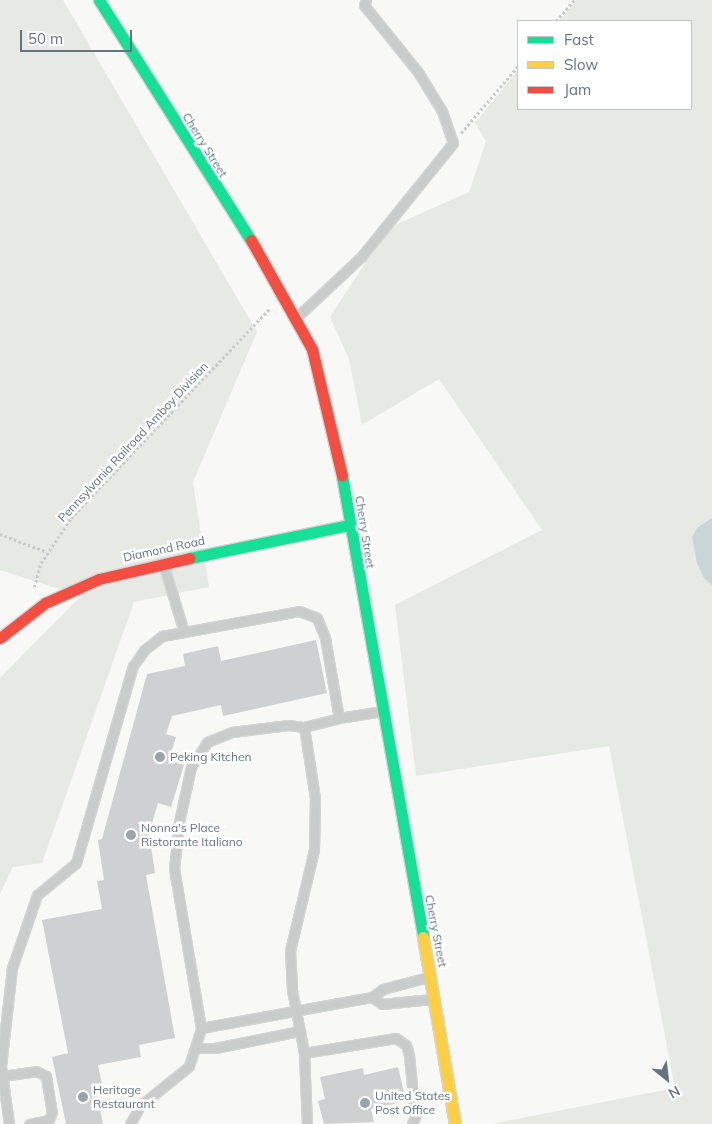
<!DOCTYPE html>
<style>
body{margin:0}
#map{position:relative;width:712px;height:1124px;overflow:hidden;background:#f8f8f7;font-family:Mulish,sans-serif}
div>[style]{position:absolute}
.green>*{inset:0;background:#e7e9e4}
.water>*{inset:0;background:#cbd4d6}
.building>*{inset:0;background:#cfd0d1}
.path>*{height:2.5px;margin-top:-1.25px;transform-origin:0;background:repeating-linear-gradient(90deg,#c8c9ca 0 2.5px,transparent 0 5px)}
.roads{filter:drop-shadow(1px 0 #d3d4d5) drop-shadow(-1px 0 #d3d4d5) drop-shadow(0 1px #d3d4d5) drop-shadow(0 -1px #d3d4d5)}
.lane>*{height:9px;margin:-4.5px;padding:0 4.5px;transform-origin:4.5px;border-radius:4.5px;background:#cacccc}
.fast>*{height:11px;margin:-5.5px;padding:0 5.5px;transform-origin:5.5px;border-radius:5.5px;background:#16e098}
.slow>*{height:11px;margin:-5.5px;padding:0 5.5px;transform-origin:5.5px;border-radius:5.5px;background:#ffcf43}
.jam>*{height:11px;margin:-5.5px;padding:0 5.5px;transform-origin:5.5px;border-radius:5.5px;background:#f24e42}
.dots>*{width:14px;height:14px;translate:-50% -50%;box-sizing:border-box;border:2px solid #fff;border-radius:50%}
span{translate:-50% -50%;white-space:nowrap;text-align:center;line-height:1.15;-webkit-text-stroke:5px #fff;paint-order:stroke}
.street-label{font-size:12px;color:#657580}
.poi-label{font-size:12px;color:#657580}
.left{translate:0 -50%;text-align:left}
.legend{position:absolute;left:517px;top:20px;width:175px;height:90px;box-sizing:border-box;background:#fff;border:1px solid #c1c8cc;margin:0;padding:6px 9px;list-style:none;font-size:15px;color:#657580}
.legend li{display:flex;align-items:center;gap:10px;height:25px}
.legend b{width:25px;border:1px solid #c1c8cc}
.north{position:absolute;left:642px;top:1054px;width:50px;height:50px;-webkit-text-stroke:4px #fff;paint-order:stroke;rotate:151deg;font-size:14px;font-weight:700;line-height:20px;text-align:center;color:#657580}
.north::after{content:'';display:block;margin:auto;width:18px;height:22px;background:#657580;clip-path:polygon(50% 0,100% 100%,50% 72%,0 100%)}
.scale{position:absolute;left:20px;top:30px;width:112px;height:22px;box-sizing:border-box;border:2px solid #657580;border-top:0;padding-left:6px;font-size:15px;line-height:18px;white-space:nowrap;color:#657580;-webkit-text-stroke:4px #fff;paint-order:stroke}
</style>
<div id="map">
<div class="green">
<div style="clip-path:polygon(0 0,63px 0,257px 332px,193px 482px,209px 587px,134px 602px,42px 863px,13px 867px,0 894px,0 678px,81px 596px,0 570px)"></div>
<div style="clip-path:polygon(576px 0,712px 0,712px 1124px,492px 1124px,675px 1088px,609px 746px,416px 776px,395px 605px,542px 530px,439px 379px,362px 425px,349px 359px,330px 317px,388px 228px,469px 192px,486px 141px,475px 123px,518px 70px,518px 109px,691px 109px,691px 21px,559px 21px)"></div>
</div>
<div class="water">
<div style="clip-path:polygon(712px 518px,712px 585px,704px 578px,697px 563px,692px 537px,697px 528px)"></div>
</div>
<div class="building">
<div style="clip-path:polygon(316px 640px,327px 693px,223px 716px,221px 705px,172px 716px,166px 734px,176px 737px,169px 760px,184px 765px,171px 807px,158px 803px,149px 833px,155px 873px,146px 875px,175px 1038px,139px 1045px,141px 1057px,98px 1065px,102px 1084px,95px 1085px,103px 1124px,66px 1124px,52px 1057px,68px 1053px,42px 920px,102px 909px,97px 881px,104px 880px,98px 840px,102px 839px,147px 674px,185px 666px,183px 654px,218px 646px,221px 661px)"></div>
<div style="clip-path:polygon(398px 1067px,406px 1101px,371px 1109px,374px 1122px,324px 1124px,318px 1101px,325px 1099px,320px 1077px,363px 1068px,364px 1075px)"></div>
</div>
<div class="path">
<div style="left:556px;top:21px;width:28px;rotate:-49deg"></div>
<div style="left:461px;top:133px;width:88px;rotate:-49.6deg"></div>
<div style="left:0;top:534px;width:50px;rotate:21deg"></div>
<div style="left:34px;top:587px;width:25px;rotate:-74deg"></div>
<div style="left:41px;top:563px;width:54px;rotate:-56.3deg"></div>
<div style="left:71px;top:518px;width:288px;rotate:-46.5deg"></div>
</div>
<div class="roads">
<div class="lane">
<div style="left:297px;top:317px;width:88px;rotate:-43.2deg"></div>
<div style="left:361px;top:257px;width:146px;rotate:-51.1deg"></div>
<div style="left:453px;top:143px;width:34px;rotate:-109deg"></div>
<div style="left:442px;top:111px;width:46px;rotate:-121.6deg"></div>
<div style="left:418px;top:72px;width:86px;rotate:-128.9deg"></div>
<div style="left:364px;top:5px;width:5px;rotate:-68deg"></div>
<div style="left:163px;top:563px;width:72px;rotate:73.1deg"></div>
<div style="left:304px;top:727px;width:36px;rotate:-14deg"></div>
<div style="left:428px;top:977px;width:47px;rotate:165.1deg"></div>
<div style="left:383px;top:989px;width:14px;rotate:144deg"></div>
<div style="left:372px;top:997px;width:12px;rotate:35deg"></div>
<div style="left:382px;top:1004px;width:50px;rotate:-5.7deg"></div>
<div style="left:201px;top:1028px;width:174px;rotate:-10.3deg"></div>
<div style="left:196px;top:1048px;width:19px"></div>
<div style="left:215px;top:1048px;width:87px;rotate:-11.3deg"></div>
<div style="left:304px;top:1053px;width:93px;rotate:-9.3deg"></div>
<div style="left:396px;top:1038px;width:12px;rotate:35deg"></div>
<div style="left:406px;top:1045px;width:10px;rotate:73deg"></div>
<div style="left:409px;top:1055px;width:62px;rotate:84.5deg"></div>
<div style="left:415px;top:1117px;width:8px;rotate:113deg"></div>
<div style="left:2px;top:1076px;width:34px;rotate:-8deg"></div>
<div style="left:36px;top:1071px;width:11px;rotate:27deg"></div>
<div style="left:46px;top:1076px;width:36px;rotate:81deg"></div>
<div style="left:52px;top:1112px;width:9px;rotate:111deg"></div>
<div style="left:49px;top:1120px;width:20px;rotate:169deg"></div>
<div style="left:9px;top:1124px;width:59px;rotate:-97.9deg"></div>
<div style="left:1px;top:1066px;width:99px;rotate:-83.6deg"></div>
<div style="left:12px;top:968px;width:77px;rotate:-71.1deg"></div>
<div style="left:37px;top:895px;width:50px;rotate:-39.4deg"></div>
<div style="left:76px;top:863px;width:205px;rotate:-73.9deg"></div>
<div style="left:133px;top:666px;width:19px;rotate:-55deg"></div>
<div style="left:144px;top:650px;width:23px;rotate:-38deg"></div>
<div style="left:162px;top:636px;width:139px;rotate:-10.3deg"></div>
<div style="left:299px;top:611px;width:19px;rotate:21deg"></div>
<div style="left:317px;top:618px;width:22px;rotate:68deg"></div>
<div style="left:325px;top:638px;width:81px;rotate:80.1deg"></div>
<div style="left:339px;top:718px;width:44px;rotate:-9.2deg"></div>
<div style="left:130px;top:1124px;width:21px;rotate:-61deg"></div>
<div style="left:140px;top:1106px;width:63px;rotate:-39.2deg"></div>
<div style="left:189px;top:1066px;width:40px;rotate:-72deg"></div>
<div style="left:201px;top:1028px;width:161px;rotate:-99.6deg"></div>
<div style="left:174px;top:869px;width:47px;rotate:-83.9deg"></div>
<div style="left:179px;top:822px;width:56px;rotate:-77.7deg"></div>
<div style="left:191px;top:767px;width:30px;rotate:-57deg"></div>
<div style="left:207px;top:742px;width:27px;rotate:-22deg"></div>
<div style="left:232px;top:732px;width:57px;rotate:-7deg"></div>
<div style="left:289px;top:725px;width:15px;rotate:8deg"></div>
<div style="left:304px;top:727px;width:72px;rotate:81.2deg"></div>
<div style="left:315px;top:798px;width:52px;rotate:91.1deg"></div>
<div style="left:314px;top:850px;width:104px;rotate:103.4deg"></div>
<div style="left:290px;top:951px;width:39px;rotate:87deg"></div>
<div style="left:292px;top:990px;width:64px;rotate:79.2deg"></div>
<div style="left:304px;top:1053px;width:71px;rotate:87.6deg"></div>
</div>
<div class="fast">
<div style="left:99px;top:0;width:284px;rotate:57.7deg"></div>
<div style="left:342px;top:476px;width:468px;rotate:80deg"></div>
<div style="left:190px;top:558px;width:163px;rotate:-11.7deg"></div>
</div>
<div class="slow">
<div style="left:423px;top:937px;width:190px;rotate:80.3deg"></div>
</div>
<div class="jam">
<div style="left:251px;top:240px;width:125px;rotate:60.8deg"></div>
<div style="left:312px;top:349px;width:130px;rotate:76.7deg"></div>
<div style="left:0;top:638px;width:57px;rotate:-37.9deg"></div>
<div style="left:45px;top:603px;width:59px;rotate:-24deg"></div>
<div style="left:99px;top:579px;width:93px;rotate:-13deg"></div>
</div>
</div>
<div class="dots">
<div style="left:160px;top:757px;background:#98a3aa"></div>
<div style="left:131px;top:835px;background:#98a3aa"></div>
<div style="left:83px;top:1097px;background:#98a3aa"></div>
<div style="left:365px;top:1103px;background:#98a3aa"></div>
</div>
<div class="street-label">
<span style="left:205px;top:145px;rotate:58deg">Cherry Street</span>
<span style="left:133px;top:442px;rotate:-47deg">Pennsylvania Railroad Amboy Division</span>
<span style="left:365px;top:532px;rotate:81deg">Cherry Street</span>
<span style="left:164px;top:549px;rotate:-12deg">Diamond Road</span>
<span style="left:436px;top:931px;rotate:79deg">Cherry Street</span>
</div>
<div class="poi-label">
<span class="left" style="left:170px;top:757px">Peking Kitchen</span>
<span class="left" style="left:141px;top:835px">Nonna's Place<br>Ristorante Italiano</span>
<span class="left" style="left:93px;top:1097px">Heritage<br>Restaurant</span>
<span class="left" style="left:375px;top:1103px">United States<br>Post Office</span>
</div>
<ul class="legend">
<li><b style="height:6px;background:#16e098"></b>Fast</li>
<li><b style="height:6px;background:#ffcf43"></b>Slow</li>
<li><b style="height:6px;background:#f24e42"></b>Jam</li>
</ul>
<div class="north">N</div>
<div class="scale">50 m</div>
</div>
